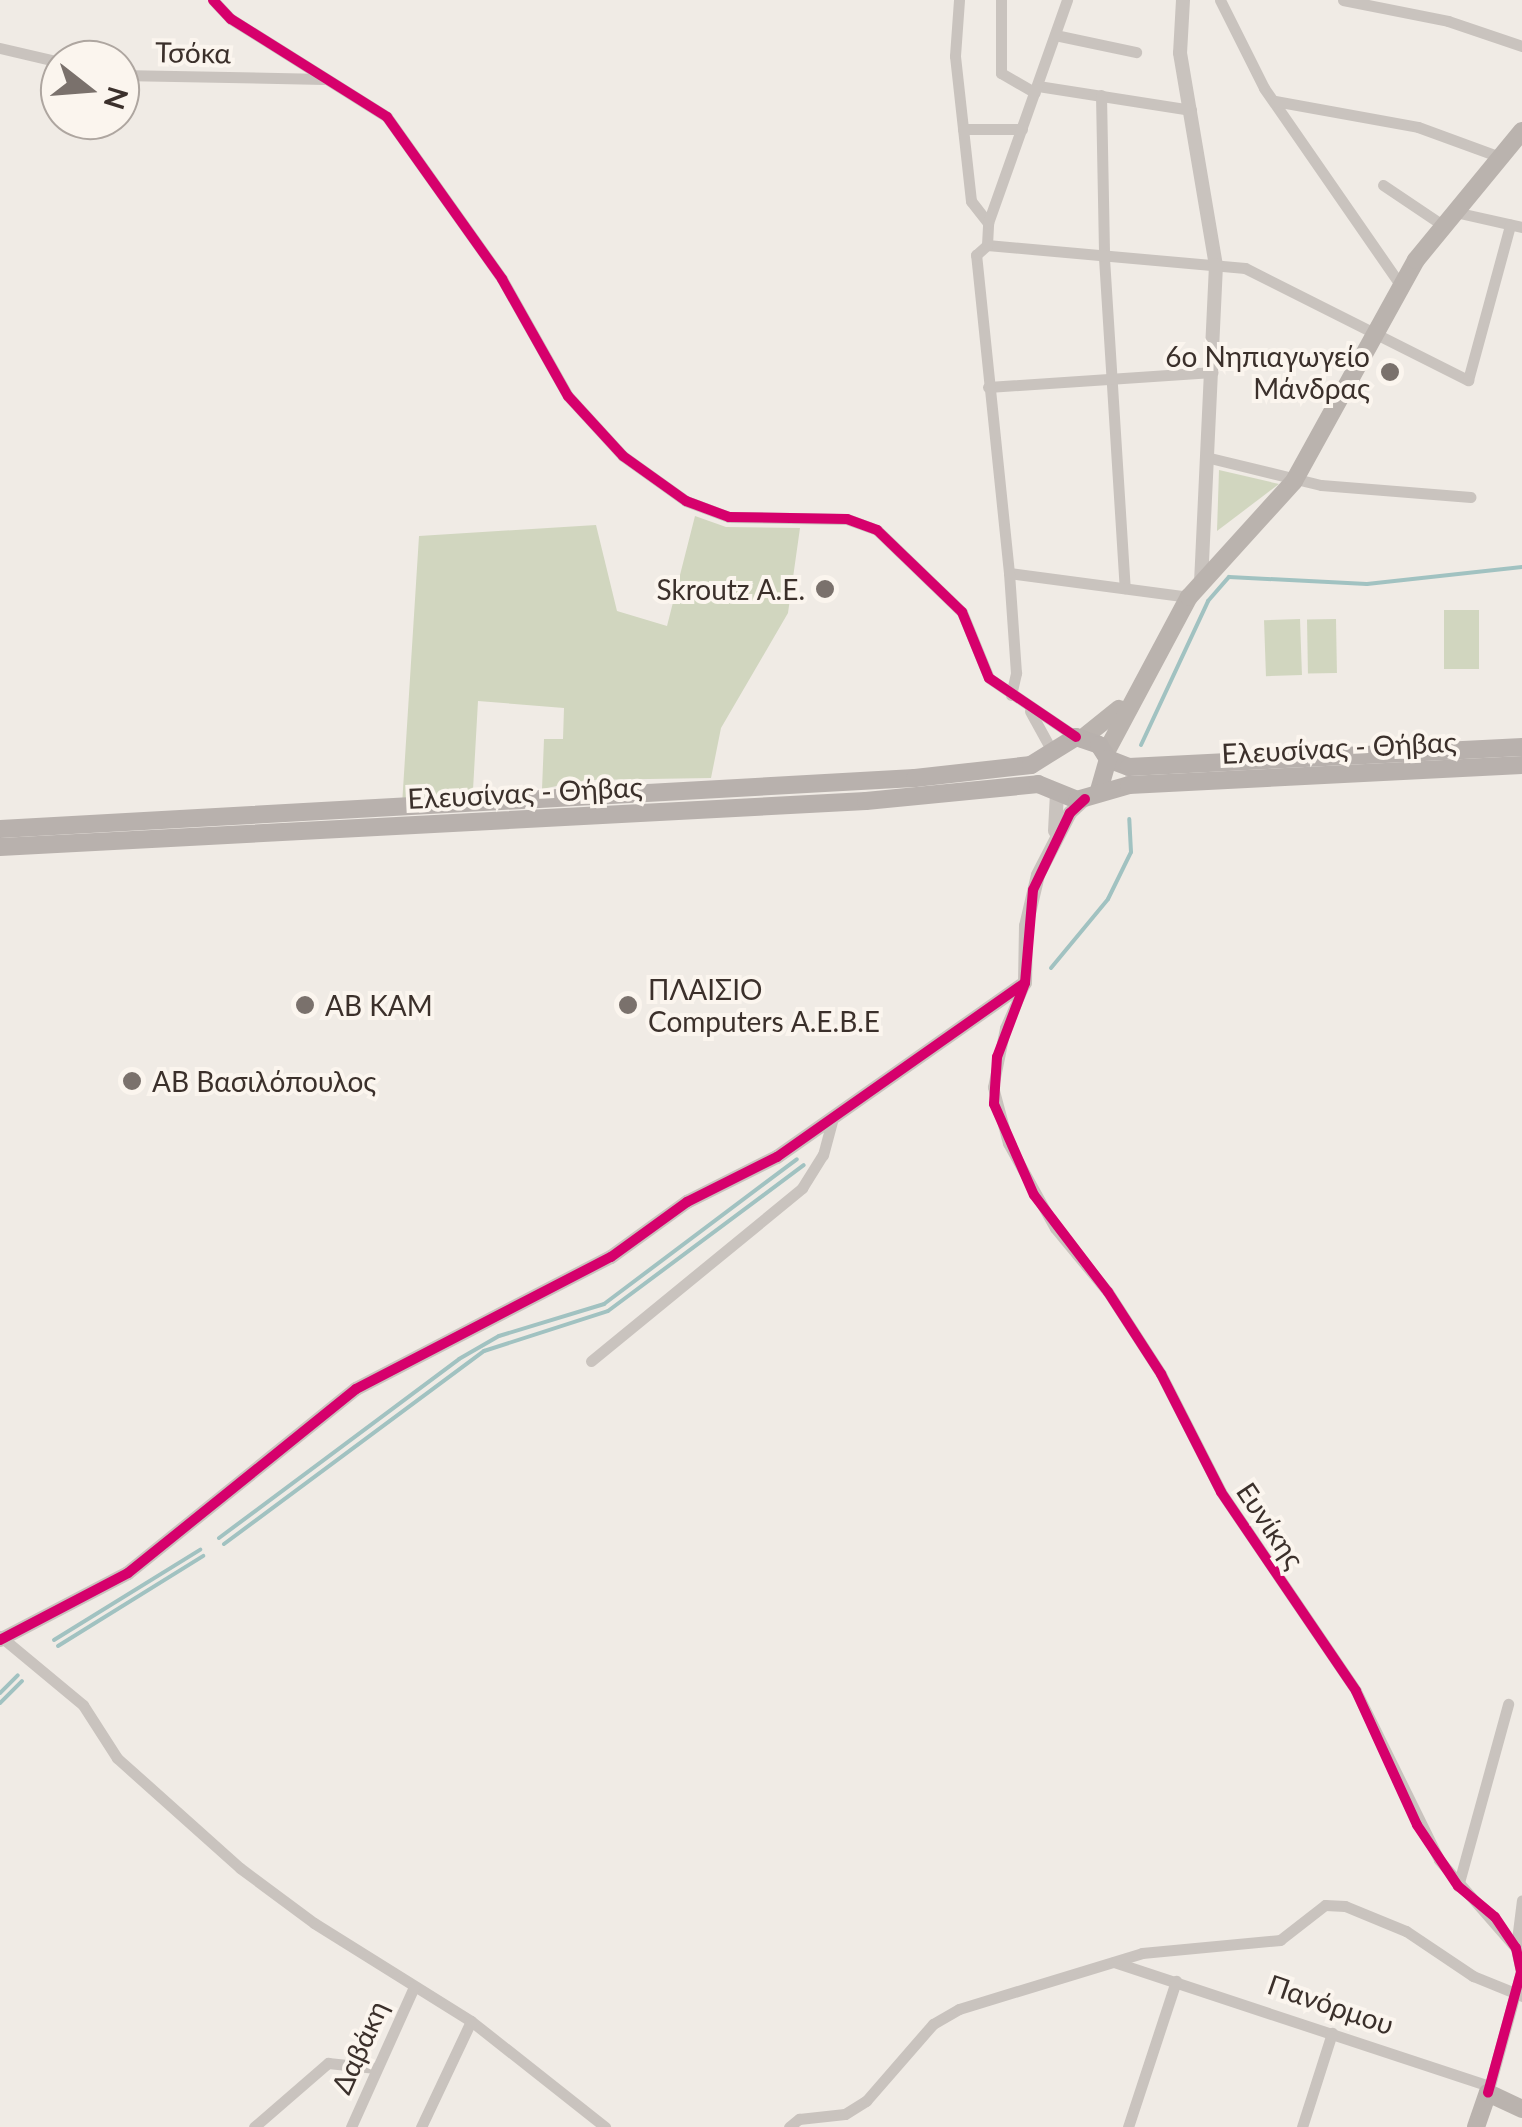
<!DOCTYPE html>
<meta charset="utf-8">
<style>
body{margin:0}
#map{position:relative;width:1522px;height:2127px;overflow:hidden;background:#f0ebe5;font-family:Lato,sans-serif}
div>[style]{position:absolute}
.green>*{inset:0;background:#d1d6bf;transform-origin:0 0}
.stream>*{height:4px;margin:-2px;padding:0 2px;transform-origin:2px;border-radius:2px;background:#a1c2c1}
.minor>*{height:11px;margin:-5.5px;padding:0 5.5px;transform-origin:5.5px;border-radius:5.5px;background:#c9c3be}
.tertiary>*{height:14px;margin:-7px;padding:0 7px;transform-origin:7px;border-radius:7px;background:#c9c3be}
.secondary>*{height:18px;margin:-9px;padding:0 9px;transform-origin:9px;border-radius:9px;background:#bab3ae}
.primary>*{height:18px;margin:-9px;padding:0 9px;transform-origin:9px;border-radius:9px;background:#b8b1ad}
.cycleway>*{height:10px;margin:-5px;padding:0 5px;transform-origin:5px;border-radius:5px;background:#d6006c}
.dots>*{width:28px;height:28px;translate:-50% -50%;box-sizing:border-box;border:5px solid #fbf5ee;border-radius:50%}
span{translate:-50% -50%;white-space:nowrap;text-align:center;line-height:1.15;-webkit-text-stroke:8px #fbf5ee;paint-order:stroke}
.street-label{font-size:28px;color:#3b302b}
.poi-label{font-size:28px;color:#3b302b}
.right{translate:-100% -50%;text-align:right}
.left{translate:0 -50%;text-align:left}
.north{position:absolute;left:40px;top:40px;width:100px;height:100px;box-sizing:border-box;background:#fbf5ee;border:2px solid #aea6a0;border-radius:50%;rotate:107deg;font-size:28px;font-weight:700;line-height:40px;text-align:center;color:#3b302b}
.north::after{content:'';display:block;margin:auto;width:35px;height:45px;background:#7a716c;clip-path:polygon(50% 0,100% 100%,50% 72%,0 100%)}
</style>
<div id="map">
<div class="green">
<div style="clip-path:polygon(1219px 470px,1279px 484px,1217px 531px)"></div>
<div style="clip-path:polygon(695px 516px,726px 527px,800px 528px,788px 613px,721px 728px,711px 778px,587px 780px,542px 789px,544px 739px,563px 739px,564px 708px,478px 701px,473px 790px,402px 805px,419px 536px,596px 525px,617px 611px,667px 626px)"></div>
<div style="left:1444px;top:610px;width:35px;height:59px"></div>
<div style="left:1300px;top:619px;width:56px;height:36px;rotate:88deg"></div>
<div style="left:1336px;top:619px;width:54px;height:29px;rotate:89deg"></div>
</div>
<div class="stream">
<div style="left:1141px;top:745px;width:159px;rotate:-65deg"></div>
<div style="left:1208px;top:601px;width:32px;rotate:-49deg"></div>
<div style="left:1229px;top:577px;width:138px;rotate:2.9deg"></div>
<div style="left:1367px;top:584px;width:156px;rotate:-6.3deg"></div>
<div style="left:1051px;top:968px;width:89px;rotate:-50.4deg"></div>
<div style="left:1108px;top:899px;width:52px;rotate:-63.9deg"></div>
<div style="left:1131px;top:852px;width:33px;rotate:-93deg"></div>
<div style="left:219px;top:1538px;width:299px;rotate:-36.7deg"></div>
<div style="left:459px;top:1359px;width:46px;rotate:-29.9deg"></div>
<div style="left:499px;top:1336px;width:110px;rotate:-16.9deg"></div>
<div style="left:604px;top:1304px;width:241px;rotate:-36.9deg"></div>
<div style="left:224px;top:1544px;width:324px;rotate:-36.6deg"></div>
<div style="left:484px;top:1351px;width:130px;rotate:-17.9deg"></div>
<div style="left:608px;top:1311px;width:244px;rotate:-36.7deg"></div>
<div style="left:54px;top:1640px;width:172px;rotate:-31.7deg"></div>
<div style="left:58px;top:1646px;width:171px;rotate:-31.8deg"></div>
<div style="left:0;top:1693px;width:25px;rotate:-45deg"></div>
<div style="left:0;top:1703px;width:31px;rotate:-45deg"></div>
</div>
<div class="minor">
<div style="left:213px;top:0;width:26px;rotate:47deg"></div>
<div style="left:231px;top:19px;width:184px;rotate:32.1deg"></div>
<div style="left:387px;top:117px;width:199px;rotate:54.6deg"></div>
<div style="left:502px;top:279px;width:134px;rotate:60.6deg"></div>
<div style="left:568px;top:396px;width:81px;rotate:47.5deg"></div>
<div style="left:623px;top:456px;width:77px;rotate:35.5deg"></div>
<div style="left:686px;top:501px;width:46px;rotate:20.4deg"></div>
<div style="left:729px;top:517px;width:118px;rotate:1deg"></div>
<div style="left:847px;top:519px;width:32px;rotate:20deg"></div>
<div style="left:877px;top:530px;width:118px;rotate:44deg"></div>
<div style="left:962px;top:612px;width:71px;rotate:67.8deg"></div>
<div style="left:989px;top:678px;width:105px;rotate:34.1deg"></div>
<div style="left:959px;top:0;width:56px;rotate:94.1deg"></div>
<div style="left:955px;top:56px;width:146px;rotate:83.7deg"></div>
<div style="left:971px;top:201px;width:28px;rotate:52deg"></div>
<div style="left:1001px;top:0;width:73px;rotate:90deg"></div>
<div style="left:1001px;top:73px;width:39px;rotate:30deg"></div>
<div style="left:1220px;top:0;width:98px;rotate:63.4deg"></div>
<div style="left:1264px;top:88px;width:241px;rotate:55.3deg"></div>
<div style="left:1343px;top:0;width:107px;rotate:11.3deg"></div>
<div style="left:1448px;top:21px;width:78px;rotate:18.7deg"></div>
<div style="left:1055px;top:35px;width:83px;rotate:11.9deg"></div>
<div style="left:0;top:48px;width:62px;rotate:13.1deg"></div>
<div style="left:120px;top:75px;width:205px;rotate:1.1deg"></div>
<div style="left:1038px;top:86px;width:155px;rotate:8.9deg"></div>
<div style="left:1101px;top:95px;width:163px;rotate:88.9deg"></div>
<div style="left:1104px;top:258px;width:331px;rotate:86.4deg"></div>
<div style="left:1275px;top:101px;width:145px;rotate:10.3deg"></div>
<div style="left:1418px;top:127px;width:87px;rotate:20.1deg"></div>
<div style="left:963px;top:129px;width:59px"></div>
<div style="left:1383px;top:185px;width:73px;rotate:33.9deg"></div>
<div style="left:1455px;top:212px;width:69px;rotate:12.6deg"></div>
<div style="left:987px;top:245px;width:259px;rotate:5.1deg"></div>
<div style="left:1245px;top:268px;width:250px;rotate:26.7deg"></div>
<div style="left:1468px;top:380px;width:161px;rotate:-74.8deg"></div>
<div style="left:988px;top:387px;width:225px;rotate:-3.8deg"></div>
<div style="left:1210px;top:458px;width:114px;rotate:13.7deg"></div>
<div style="left:1321px;top:485px;width:150px;rotate:4.6deg"></div>
<div style="left:1009px;top:573px;width:182px;rotate:7.6deg"></div>
<div style="left:1011px;top:695px;width:23px;rotate:-77deg"></div>
<div style="left:1016px;top:673px;width:100px;rotate:-94deg"></div>
<div style="left:1009px;top:573px;width:320px;rotate:-95.9deg"></div>
<div style="left:976px;top:255px;width:15px;rotate:-42deg"></div>
<div style="left:987px;top:245px;width:22px;rotate:-87deg"></div>
<div style="left:988px;top:223px;width:237px;rotate:-70.5deg"></div>
<div style="left:1030px;top:711px;width:46px;rotate:61.2deg"></div>
<div style="left:1025px;top:983px;width:49px;rotate:114deg"></div>
<div style="left:1005px;top:1028px;width:60px;rotate:101.5deg"></div>
<div style="left:993px;top:1087px;width:58px;rotate:75deg"></div>
<div style="left:1008px;top:1143px;width:97px;rotate:61.1deg"></div>
<div style="left:1055px;top:1228px;width:83px;rotate:50.4deg"></div>
<div style="left:1108px;top:1292px;width:98px;rotate:57.1deg"></div>
<div style="left:1161px;top:1374px;width:132px;rotate:63deg"></div>
<div style="left:1221px;top:1492px;width:240px;rotate:55.8deg"></div>
<div style="left:1356px;top:1691px;width:188px;rotate:63.8deg"></div>
<div style="left:1439px;top:1860px;width:117px;rotate:48.8deg"></div>
<div style="left:1516px;top:1948px;width:25px;rotate:78deg"></div>
<div style="left:1521px;top:1972px;width:125px;rotate:105.3deg"></div>
<div style="left:591px;top:1361px;width:273px;rotate:-39.3deg"></div>
<div style="left:802px;top:1188px;width:39px;rotate:-58deg"></div>
<div style="left:823px;top:1155px;width:38px;rotate:-75deg"></div>
<div style="left:0;top:1636px;width:108px;rotate:39.7deg"></div>
<div style="left:83px;top:1705px;width:63px;rotate:57.3deg"></div>
<div style="left:117px;top:1758px;width:165px;rotate:41.8deg"></div>
<div style="left:240px;top:1868px;width:92px;rotate:36.6deg"></div>
<div style="left:314px;top:1923px;width:185px;rotate:32deg"></div>
<div style="left:471px;top:2021px;width:171px;rotate:38.3deg"></div>
<div style="left:1458px;top:1886px;width:189px;rotate:-74.6deg"></div>
<div style="left:1516px;top:1948px;width:48px;rotate:-82.9deg"></div>
<div style="left:1114px;top:1962px;width:396px;rotate:18.3deg"></div>
<div style="left:254px;top:2127px;width:98px;rotate:-40.9deg"></div>
<div style="left:328px;top:2063px;width:48px;rotate:5.9deg"></div>
<div style="left:351px;top:2127px;width:154px;rotate:-65.8deg"></div>
<div style="left:421px;top:2127px;width:117px;rotate:-64.7deg"></div>
<div style="left:789px;top:2127px;width:13px;rotate:-39deg"></div>
<div style="left:799px;top:2119px;width:46px;rotate:-6.2deg"></div>
<div style="left:845px;top:2114px;width:25px;rotate:-32deg"></div>
<div style="left:866px;top:2101px;width:102px;rotate:-49deg"></div>
<div style="left:933px;top:2024px;width:30px;rotate:-30deg"></div>
<div style="left:959px;top:2009px;width:191px;rotate:-17deg"></div>
<div style="left:1142px;top:1953px;width:139px;rotate:-5.4deg"></div>
<div style="left:1280px;top:1940px;width:57px;rotate:-37.9deg"></div>
<div style="left:1325px;top:1905px;width:20px;rotate:3deg"></div>
<div style="left:1345px;top:1906px;width:66px;rotate:22.3deg"></div>
<div style="left:1406px;top:1931px;width:81px;rotate:33.9deg"></div>
<div style="left:1473px;top:1976px;width:53px;rotate:22.2deg"></div>
<div style="left:1128px;top:2127px;width:154px;rotate:-71.8deg"></div>
<div style="left:1302px;top:2127px;width:99px;rotate:-72.3deg"></div>
</div>
<div class="tertiary">
<div style="left:1183px;top:0;width:53px;rotate:93.2deg"></div>
<div style="left:1180px;top:53px;width:215px;rotate:80.4deg"></div>
<div style="left:1216px;top:265px;width:315px;rotate:92.7deg"></div>
<div style="left:1055px;top:831px;width:39px;rotate:-87deg"></div>
<div style="left:0;top:1640px;width:144px;rotate:-27.6deg"></div>
<div style="left:128px;top:1573px;width:293px;rotate:-38.9deg"></div>
<div style="left:356px;top:1389px;width:287px;rotate:-27.4deg"></div>
<div style="left:611px;top:1257px;width:94px;rotate:-35.9deg"></div>
<div style="left:687px;top:1202px;width:101px;rotate:-26.6deg"></div>
<div style="left:777px;top:1157px;width:303px;rotate:-35.1deg"></div>
<div style="left:1025px;top:983px;width:57px;rotate:-89deg"></div>
<div style="left:1026px;top:926px;width:52px;rotate:-76.8deg"></div>
<div style="left:1038px;top:875px;width:70px;rotate:-62.7deg"></div>
<div style="left:1070px;top:813px;width:21px;rotate:-43deg"></div>
</div>
<div class="secondary">
<div style="left:1084px;top:737px;width:45px;rotate:-38.7deg"></div>
<div style="left:1105px;top:754px;width:178px;rotate:-61.9deg"></div>
<div style="left:1189px;top:597px;width:156px;rotate:-47.8deg"></div>
<div style="left:1294px;top:481px;width:252px;rotate:-61.1deg"></div>
<div style="left:1416px;top:260px;width:167px;rotate:-50.6deg"></div>
<div style="left:1476px;top:2127px;width:36px;rotate:-71deg"></div>
<div style="left:1488px;top:2093px;width:38px;rotate:25deg"></div>
</div>
<div class="primary">
<div style="left:1108px;top:759px;width:22px;rotate:21deg"></div>
<div style="left:1129px;top:767px;width:394px;rotate:-2.9deg"></div>
<div style="left:0;top:829px;width:916px;rotate:-3.19deg"></div>
<div style="left:915px;top:778px;width:117px;rotate:-6.4deg"></div>
<div style="left:1031px;top:765px;width:53px;rotate:-31.9deg"></div>
<div style="left:1076px;top:737px;width:24px;rotate:19deg"></div>
<div style="left:1099px;top:745px;width:17px;rotate:57deg"></div>
<div style="left:1108px;top:759px;width:33px;rotate:106deg"></div>
<div style="left:0;top:847px;width:867px;rotate:-3.04deg"></div>
<div style="left:866px;top:801px;width:173px;rotate:-5.6deg"></div>
<div style="left:1038px;top:784px;width:42px;rotate:22.3deg"></div>
<div style="left:1077px;top:800px;width:54px;rotate:-16.1deg"></div>
<div style="left:1129px;top:785px;width:394px;rotate:-2.9deg"></div>
</div>
<div class="cycleway">
<div style="left:213px;top:0;width:26px;rotate:47deg"></div>
<div style="left:231px;top:19px;width:184px;rotate:32.1deg"></div>
<div style="left:387px;top:117px;width:199px;rotate:54.6deg"></div>
<div style="left:502px;top:279px;width:134px;rotate:60.6deg"></div>
<div style="left:568px;top:396px;width:81px;rotate:47.5deg"></div>
<div style="left:623px;top:456px;width:77px;rotate:35.5deg"></div>
<div style="left:686px;top:501px;width:46px;rotate:20.4deg"></div>
<div style="left:729px;top:517px;width:118px;rotate:1deg"></div>
<div style="left:847px;top:519px;width:32px;rotate:20deg"></div>
<div style="left:877px;top:530px;width:118px;rotate:44deg"></div>
<div style="left:962px;top:612px;width:71px;rotate:67.8deg"></div>
<div style="left:989px;top:678px;width:105px;rotate:34.1deg"></div>
<div style="left:1085px;top:799px;width:21px;rotate:137deg"></div>
<div style="left:1070px;top:813px;width:85px;rotate:115.7deg"></div>
<div style="left:1033px;top:890px;width:93px;rotate:94.9deg"></div>
<div style="left:1025px;top:983px;width:79px;rotate:110.7deg"></div>
<div style="left:997px;top:1057px;width:47px;rotate:93.7deg"></div>
<div style="left:994px;top:1104px;width:99px;rotate:66.3deg"></div>
<div style="left:1034px;top:1195px;width:122px;rotate:52.7deg"></div>
<div style="left:1108px;top:1292px;width:98px;rotate:57.1deg"></div>
<div style="left:1161px;top:1374px;width:132px;rotate:63deg"></div>
<div style="left:1221px;top:1492px;width:240px;rotate:55.8deg"></div>
<div style="left:1356px;top:1691px;width:147px;rotate:65.5deg"></div>
<div style="left:1417px;top:1825px;width:73px;rotate:56.1deg"></div>
<div style="left:1458px;top:1886px;width:48px;rotate:40deg"></div>
<div style="left:1495px;top:1917px;width:37px;rotate:56deg"></div>
<div style="left:1516px;top:1948px;width:25px;rotate:78deg"></div>
<div style="left:1521px;top:1972px;width:125px;rotate:105.3deg"></div>
<div style="left:0;top:1640px;width:144px;rotate:-27.6deg"></div>
<div style="left:128px;top:1573px;width:293px;rotate:-38.9deg"></div>
<div style="left:356px;top:1389px;width:287px;rotate:-27.4deg"></div>
<div style="left:611px;top:1257px;width:94px;rotate:-35.9deg"></div>
<div style="left:687px;top:1202px;width:101px;rotate:-26.6deg"></div>
<div style="left:777px;top:1157px;width:303px;rotate:-35.1deg"></div>
</div>
<div class="dots">
<div style="left:1390px;top:372px;background:#7a716c"></div>
<div style="left:825px;top:589px;background:#7a716c"></div>
<div style="left:305px;top:1005px;background:#7a716c"></div>
<div style="left:628px;top:1005px;background:#7a716c"></div>
<div style="left:132px;top:1081px;background:#7a716c"></div>
</div>
<div class="street-label">
<span style="left:193px;top:52px;rotate:1deg">Τσόκα</span>
<span style="left:1339px;top:747px;rotate:-3deg">Ελευσίνας - Θήβας</span>
<span style="left:525px;top:792px;rotate:-3deg">Ελευσίνας - Θήβας</span>
<span style="left:1271px;top:1525px;rotate:56deg">Ευνίκης</span>
<span style="left:1331px;top:2004px;rotate:19deg">Πανόρμου</span>
<span style="left:359px;top:2047px;rotate:-66deg">Δαβάκη</span>
</div>
<div class="poi-label">
<span class="right" style="left:1370px;top:372px">6ο Νηπιαγωγείο<br>Μάνδρας</span>
<span class="right" style="left:805px;top:589px">Skroutz Α.Ε.</span>
<span class="left" style="left:648px;top:1005px">ΠΛΑΙΣΙΟ<br>Computers Α.Ε.Β.Ε</span>
<span class="left" style="left:325px;top:1005px">ΑΒ ΚΑΜ</span>
<span class="left" style="left:152px;top:1081px">ΑΒ Βασιλόπουλος</span>
</div>
<div class="north">N</div>
</div>
